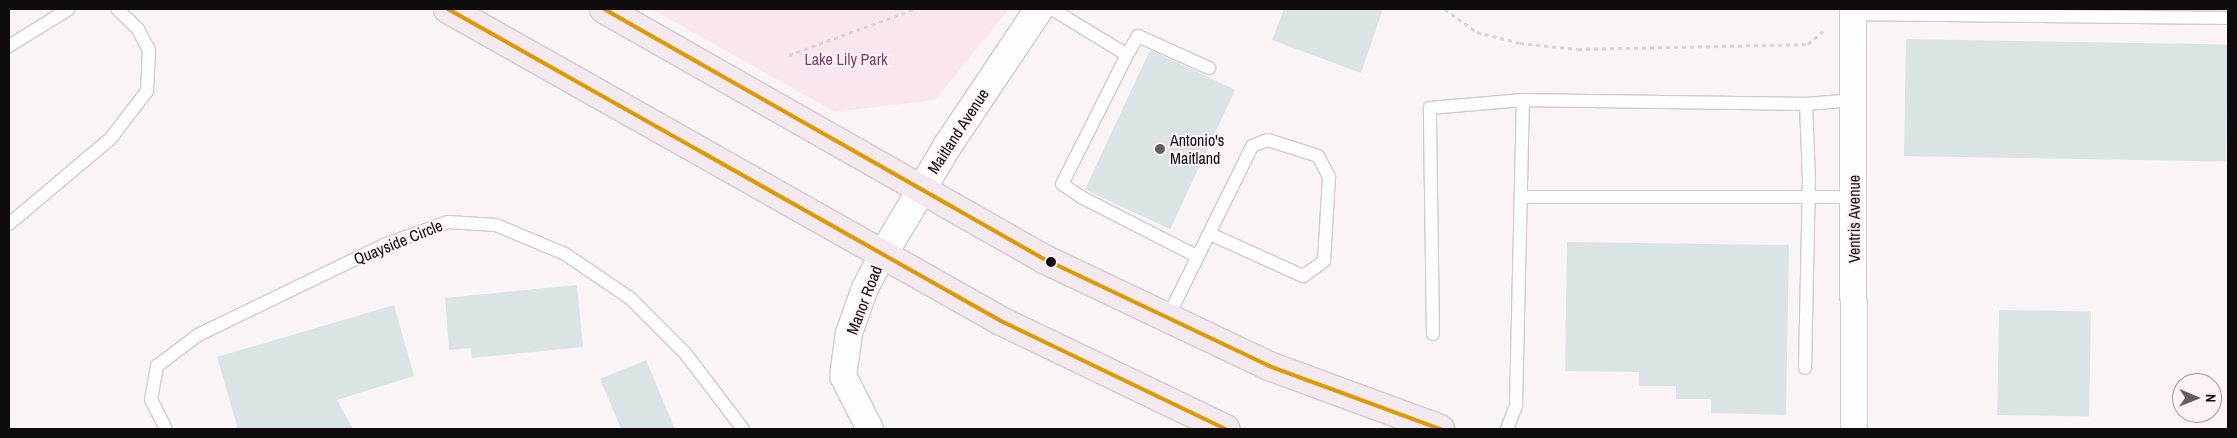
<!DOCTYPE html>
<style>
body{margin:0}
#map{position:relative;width:2237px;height:438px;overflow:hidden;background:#fbf4f7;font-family:"Archivo Narrow",sans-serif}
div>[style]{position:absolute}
.green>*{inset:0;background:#fae6ef}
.building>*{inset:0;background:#dae4e5;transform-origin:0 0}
.path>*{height:3px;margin-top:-1.5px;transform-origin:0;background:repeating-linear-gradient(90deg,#d8d5d7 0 4px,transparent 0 8px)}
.roads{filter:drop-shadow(1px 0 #d1cbce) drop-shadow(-1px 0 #d1cbce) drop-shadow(0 1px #d1cbce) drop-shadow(0 -1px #d1cbce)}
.lane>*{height:12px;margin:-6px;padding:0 6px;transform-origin:6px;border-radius:6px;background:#fefdfe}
.street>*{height:26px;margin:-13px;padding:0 13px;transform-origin:13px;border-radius:13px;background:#fefdfe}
.secondary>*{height:28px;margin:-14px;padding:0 14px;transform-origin:14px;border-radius:14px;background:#fefdfe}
.primary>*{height:28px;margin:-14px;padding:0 14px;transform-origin:14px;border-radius:14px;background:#f3e9ee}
.bus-1>*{height:4px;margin:-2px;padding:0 2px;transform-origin:2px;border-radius:2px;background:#e09701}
.dots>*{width:14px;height:14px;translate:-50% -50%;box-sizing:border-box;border:2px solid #fef1f7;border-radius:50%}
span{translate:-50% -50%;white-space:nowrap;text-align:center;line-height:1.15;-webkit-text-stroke:4px #fef1f7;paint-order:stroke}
.park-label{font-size:16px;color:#7c3d60}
.street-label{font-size:16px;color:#100c0e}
.poi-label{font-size:16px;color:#100c0e}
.left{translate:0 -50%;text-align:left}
.frame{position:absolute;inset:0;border:10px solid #100c0e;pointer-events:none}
.north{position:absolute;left:2172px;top:373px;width:50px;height:50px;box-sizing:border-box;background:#fef1f7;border:1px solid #9f959a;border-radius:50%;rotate:91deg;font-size:14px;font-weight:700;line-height:20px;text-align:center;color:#100c0e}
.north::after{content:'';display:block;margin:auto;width:18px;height:22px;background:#625d60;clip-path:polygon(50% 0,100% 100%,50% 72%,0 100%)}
</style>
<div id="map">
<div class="green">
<div style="clip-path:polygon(652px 9px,1009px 9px,935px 100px,835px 112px)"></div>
</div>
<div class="building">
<div style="clip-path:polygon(1284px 9px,1383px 9px,1361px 73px,1272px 40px)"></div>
<div style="left:1906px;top:39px;width:322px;height:117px;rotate:1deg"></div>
<div style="left:1150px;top:50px;width:94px;height:154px;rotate:25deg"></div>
<div style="clip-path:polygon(1567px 242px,1789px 245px,1786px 415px,1711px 413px,1711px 399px,1676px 399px,1676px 386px,1639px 386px,1639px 372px,1565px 371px)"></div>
<div style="clip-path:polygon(577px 285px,583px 347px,472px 358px,471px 348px,449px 350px,445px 298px)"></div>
<div style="clip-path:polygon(394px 305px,414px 376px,337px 400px,353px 429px,238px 429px,217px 357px)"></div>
<div style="left:1999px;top:310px;width:92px;height:105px;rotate:1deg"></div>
<div style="clip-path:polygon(646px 360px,675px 429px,621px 429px,600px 379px)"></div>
</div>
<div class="path">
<div style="left:1445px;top:9px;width:39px;rotate:36deg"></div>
<div style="left:1477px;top:32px;width:44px;rotate:14.3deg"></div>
<div style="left:1520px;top:43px;width:58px;rotate:5.9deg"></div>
<div style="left:1578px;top:49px;width:230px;rotate:-1.2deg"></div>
<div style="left:1808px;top:44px;width:20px;rotate:-41deg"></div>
<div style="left:789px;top:55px;width:134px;rotate:-20.1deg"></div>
</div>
<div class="roads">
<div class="lane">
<div style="left:1052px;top:9px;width:88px;rotate:31.5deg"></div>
<div style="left:1127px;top:55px;width:144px;rotate:116.7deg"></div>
<div style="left:1062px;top:184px;width:23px;rotate:34deg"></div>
<div style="left:1081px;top:197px;width:131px;rotate:27.1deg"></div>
<div style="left:1853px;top:14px;width:375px;rotate:0.6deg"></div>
<div style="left:9px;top:46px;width:70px;rotate:-31.7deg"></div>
<div style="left:1127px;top:55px;width:22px;rotate:-60deg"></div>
<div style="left:1138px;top:36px;width:78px;rotate:24.3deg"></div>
<div style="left:1806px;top:104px;width:48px;rotate:-4.8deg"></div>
<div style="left:1521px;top:197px;width:333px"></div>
<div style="left:9px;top:224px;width:133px;rotate:-40.1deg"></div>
<div style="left:111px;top:138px;width:59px;rotate:-52.5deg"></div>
<div style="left:147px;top:91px;width:41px;rotate:-87.2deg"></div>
<div style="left:149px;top:50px;width:24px;rotate:-118deg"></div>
<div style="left:138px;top:29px;width:29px;rotate:-136deg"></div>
<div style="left:1167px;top:319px;width:193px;rotate:-63.8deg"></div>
<div style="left:1252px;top:146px;width:17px;rotate:-21deg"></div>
<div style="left:1268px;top:140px;width:52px;rotate:17.7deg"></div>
<div style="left:1318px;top:156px;width:24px;rotate:62deg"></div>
<div style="left:1329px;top:177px;width:84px;rotate:93.4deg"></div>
<div style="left:1324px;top:261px;width:26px;rotate:144deg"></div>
<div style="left:1303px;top:276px;width:102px;rotate:-155.7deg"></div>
<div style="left:1433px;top:334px;width:226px;rotate:-90.8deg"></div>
<div style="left:1430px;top:108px;width:93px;rotate:-4.9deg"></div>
<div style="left:166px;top:429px;width:33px;rotate:-117deg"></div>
<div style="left:151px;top:400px;width:35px;rotate:-80deg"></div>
<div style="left:157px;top:366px;width:51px;rotate:-37.1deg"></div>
<div style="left:198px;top:335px;width:207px;rotate:-25.8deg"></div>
<div style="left:384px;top:245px;width:68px;rotate:-19.8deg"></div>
<div style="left:448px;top:222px;width:48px;rotate:3.6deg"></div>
<div style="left:496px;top:225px;width:75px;rotate:22.8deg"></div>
<div style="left:565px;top:254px;width:78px;rotate:34.1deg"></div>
<div style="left:630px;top:298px;width:78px;rotate:45deg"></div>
<div style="left:685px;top:353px;width:96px;rotate:52.7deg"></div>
<div style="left:1507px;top:429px;width:26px;rotate:-69deg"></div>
<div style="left:1516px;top:405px;width:305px;rotate:-88.7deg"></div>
<div style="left:1523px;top:100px;width:283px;rotate:0.8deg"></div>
<div style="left:1806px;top:104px;width:74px;rotate:87.7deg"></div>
<div style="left:1809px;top:178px;width:190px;rotate:91.2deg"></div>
</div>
<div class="street">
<div style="left:1853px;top:9px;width:420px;rotate:89.9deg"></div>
<div style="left:870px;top:429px;width:59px;rotate:-117deg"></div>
<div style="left:843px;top:376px;width:43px;rotate:-82.1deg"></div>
<div style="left:849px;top:333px;width:48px;rotate:-70.4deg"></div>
<div style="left:865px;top:288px;width:36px;rotate:-62deg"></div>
</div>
<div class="secondary">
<div style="left:882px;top:256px;width:129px;rotate:-59.3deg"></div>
<div style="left:948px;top:145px;width:164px;rotate:-56.2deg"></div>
</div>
<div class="primary">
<div style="left:448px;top:9px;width:635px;rotate:29.43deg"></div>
<div style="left:1001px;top:321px;width:249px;rotate:25.7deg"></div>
<div style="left:604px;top:9px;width:506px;rotate:29.6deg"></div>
<div style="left:1044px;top:259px;width:249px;rotate:25.4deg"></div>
<div style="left:1269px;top:366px;width:182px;rotate:20.2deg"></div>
</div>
</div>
<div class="bus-1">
<div style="left:448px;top:9px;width:635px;rotate:29.43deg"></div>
<div style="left:1001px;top:321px;width:249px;rotate:25.7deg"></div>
<div style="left:604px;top:9px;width:506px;rotate:29.6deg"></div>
<div style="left:1044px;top:259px;width:249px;rotate:25.4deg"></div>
<div style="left:1269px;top:366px;width:182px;rotate:20.2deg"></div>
</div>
<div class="dots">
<div style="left:1160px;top:149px;background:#625d60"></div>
<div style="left:1051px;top:262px;background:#100c0e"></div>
</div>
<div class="park-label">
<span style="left:846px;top:59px">Lake Lily Park</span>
</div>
<div class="street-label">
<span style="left:958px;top:131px;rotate:-57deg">Maitland Avenue</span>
<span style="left:1854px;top:219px;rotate:-90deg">Ventris Avenue</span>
<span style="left:398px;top:242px;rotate:-22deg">Quayside Circle</span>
<span style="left:864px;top:300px;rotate:-69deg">Manor Road</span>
</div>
<div class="poi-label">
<span class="left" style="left:1170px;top:149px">Antonio's<br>Maitland</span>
</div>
<div class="frame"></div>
<div class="north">N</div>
</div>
